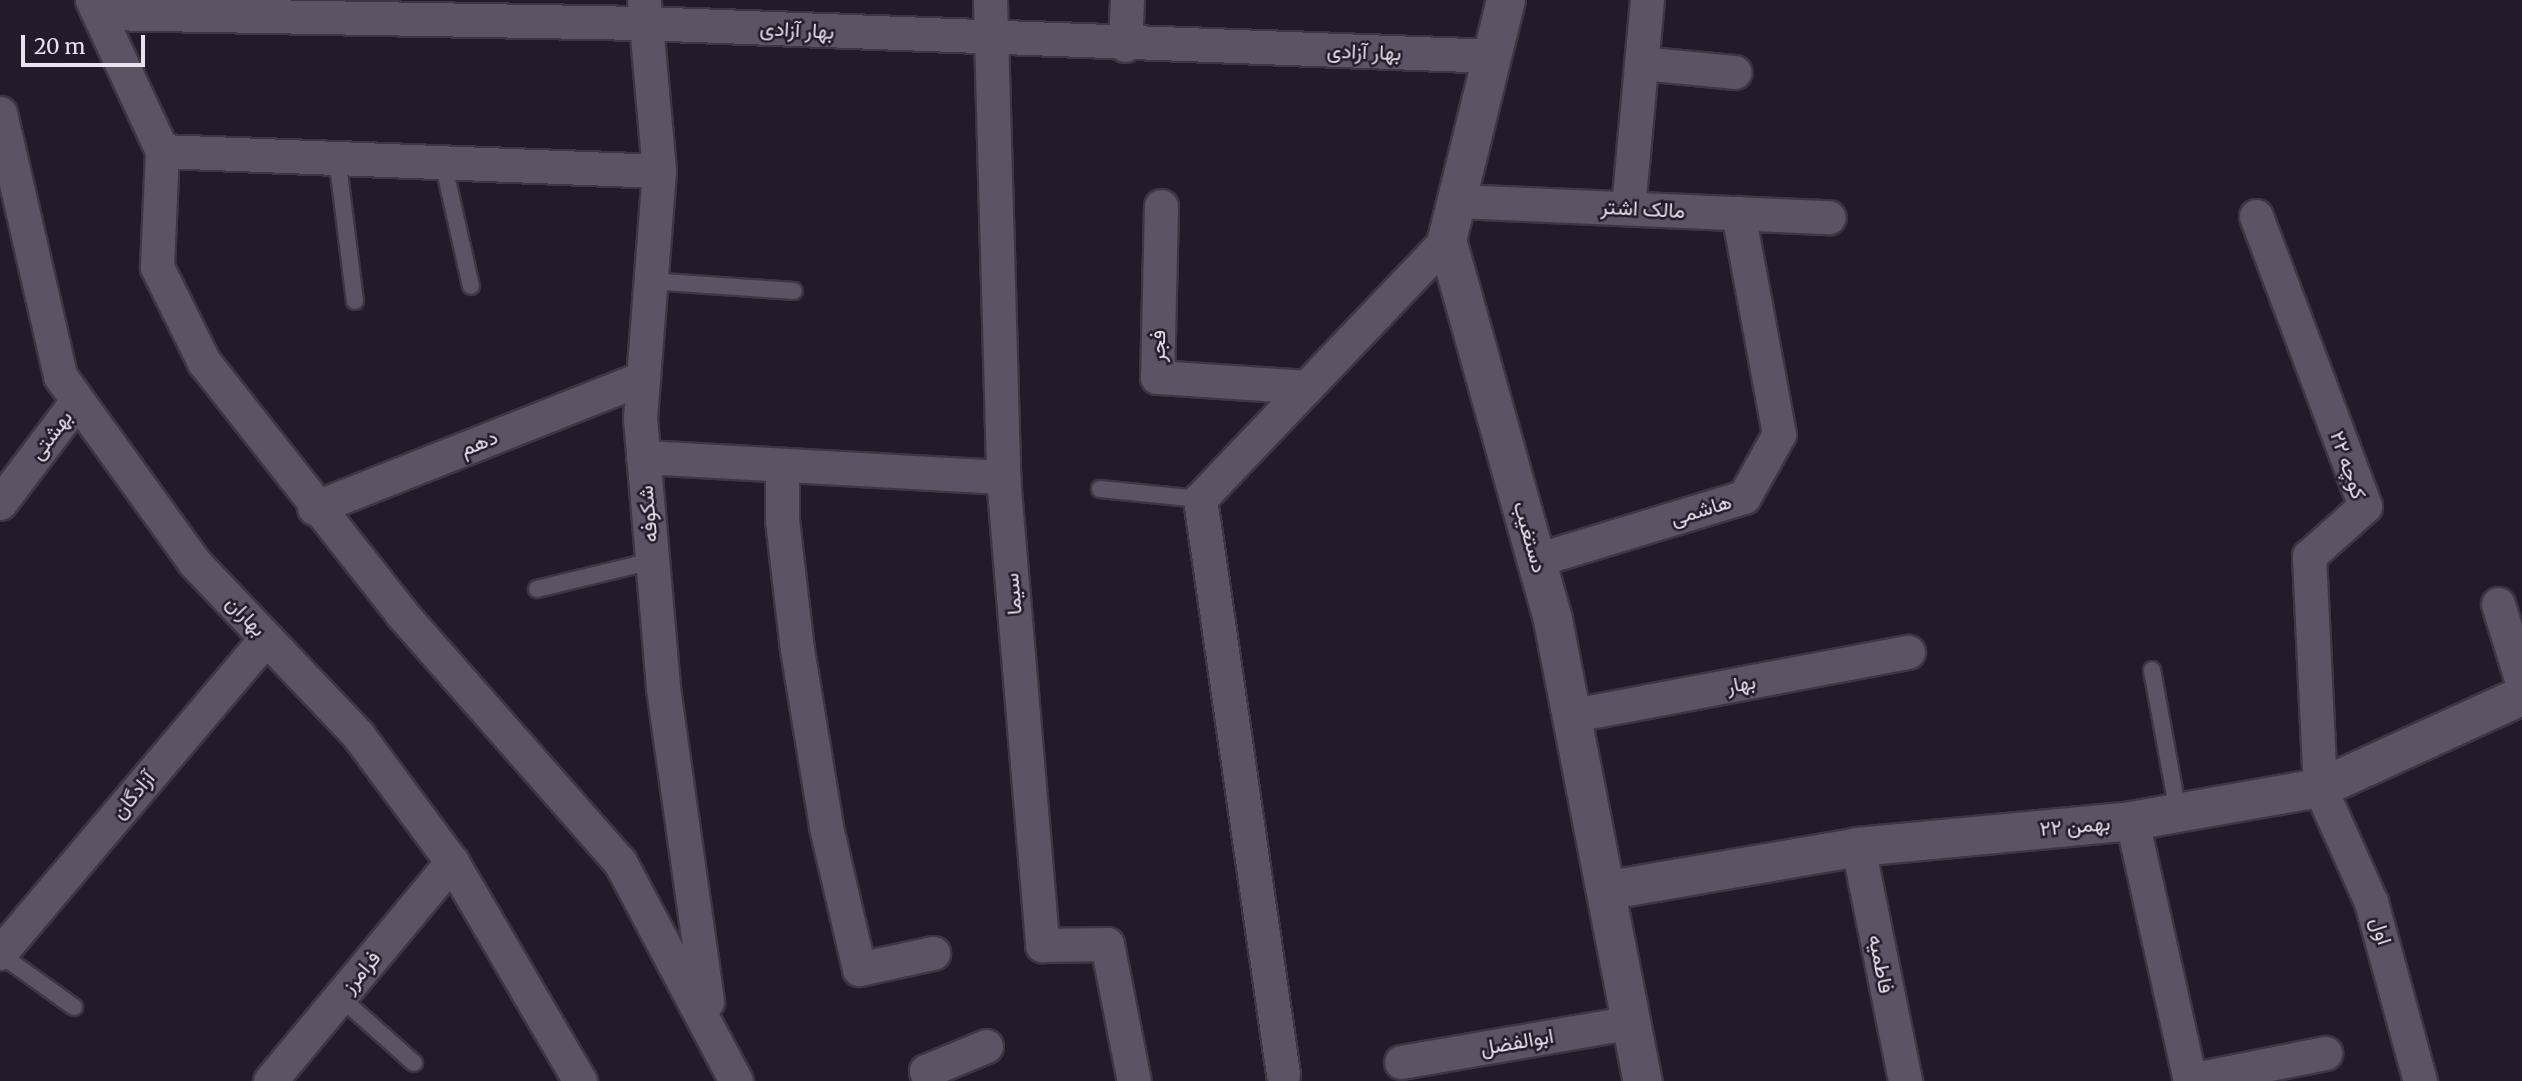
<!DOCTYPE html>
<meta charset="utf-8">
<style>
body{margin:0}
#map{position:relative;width:2522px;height:1081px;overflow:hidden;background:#241a29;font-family:Merriweather,Vazirmatn,serif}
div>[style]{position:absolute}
.roads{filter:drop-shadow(2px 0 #3e3642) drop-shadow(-2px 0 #3e3642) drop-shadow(0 2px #3e3642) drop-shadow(0 -2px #3e3642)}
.service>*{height:16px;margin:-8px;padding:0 8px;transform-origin:8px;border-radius:8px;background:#5e5364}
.minor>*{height:33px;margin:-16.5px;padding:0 16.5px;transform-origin:16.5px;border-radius:16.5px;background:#5e5364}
.tertiary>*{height:38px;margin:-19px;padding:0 19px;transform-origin:19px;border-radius:19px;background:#5e5364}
span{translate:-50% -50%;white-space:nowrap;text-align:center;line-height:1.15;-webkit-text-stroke:5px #241a29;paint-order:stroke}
.street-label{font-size:21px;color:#eae3ee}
.scale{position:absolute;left:21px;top:35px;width:124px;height:32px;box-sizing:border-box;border:4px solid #eae3ee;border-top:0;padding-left:9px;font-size:21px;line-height:24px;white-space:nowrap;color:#eae3ee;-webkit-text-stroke:5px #241a29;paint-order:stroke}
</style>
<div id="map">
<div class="roads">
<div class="service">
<div style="left:337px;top:157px;width:145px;rotate:82.9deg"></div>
<div style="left:443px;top:162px;width:127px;rotate:77.3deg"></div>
<div style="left:650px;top:281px;width:144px;rotate:4deg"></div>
<div style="left:1100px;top:489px;width:100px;rotate:5.7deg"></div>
<div style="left:537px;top:589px;width:118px;rotate:-13.7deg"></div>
<div style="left:2152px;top:670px;width:144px;rotate:79.6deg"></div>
<div style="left:0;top:954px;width:91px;rotate:35.6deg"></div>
<div style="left:340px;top:997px;width:99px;rotate:41.7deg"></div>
</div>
<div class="minor">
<div style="left:92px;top:0;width:166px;rotate:65.1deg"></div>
<div style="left:162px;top:151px;width:116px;rotate:92.5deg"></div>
<div style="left:157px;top:267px;width:106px;rotate:63.7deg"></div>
<div style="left:204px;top:362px;width:320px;rotate:51.8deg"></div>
<div style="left:402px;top:614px;width:330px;rotate:48.7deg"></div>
<div style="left:620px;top:862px;width:248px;rotate:62.1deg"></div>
<div style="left:990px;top:0;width:477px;rotate:88.4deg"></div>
<div style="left:1003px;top:477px;width:470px;rotate:85.2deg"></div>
<div style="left:1042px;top:945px;width:65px;rotate:-0.9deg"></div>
<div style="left:1107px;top:944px;width:140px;rotate:78.9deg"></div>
<div style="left:644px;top:2px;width:170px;rotate:84.9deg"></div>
<div style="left:659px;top:171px;width:248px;rotate:94.4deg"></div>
<div style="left:640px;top:418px;width:271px;rotate:85.1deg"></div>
<div style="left:663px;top:688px;width:317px;rotate:82deg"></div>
<div style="left:101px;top:13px;width:542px;rotate:1.06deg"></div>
<div style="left:643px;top:23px;width:851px;rotate:2.22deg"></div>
<div style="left:1125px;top:45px;width:45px;rotate:-87.5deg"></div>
<div style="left:1641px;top:63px;width:94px;rotate:5.5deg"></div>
<div style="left:0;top:113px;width:270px;rotate:77.1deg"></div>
<div style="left:60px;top:376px;width:231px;rotate:54.2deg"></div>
<div style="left:195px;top:563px;width:237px;rotate:46.5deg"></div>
<div style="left:358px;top:735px;width:158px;rotate:53.5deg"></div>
<div style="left:452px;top:862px;width:254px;rotate:59.7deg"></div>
<div style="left:162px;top:151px;width:497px;rotate:2.3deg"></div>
<div style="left:1457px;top:201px;width:372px;rotate:2.5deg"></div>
<div style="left:1161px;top:206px;width:171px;rotate:91.3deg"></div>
<div style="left:1157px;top:377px;width:150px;rotate:3.8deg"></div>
<div style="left:1628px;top:208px;width:209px;rotate:-84.8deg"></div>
<div style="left:2256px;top:216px;width:310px;rotate:69.4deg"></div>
<div style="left:2365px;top:506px;width:75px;rotate:138.2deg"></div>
<div style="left:2309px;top:556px;width:232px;rotate:87.3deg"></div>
<div style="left:2320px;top:788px;width:125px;rotate:65.9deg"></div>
<div style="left:2371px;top:902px;width:186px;rotate:74.7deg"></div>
<div style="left:643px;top:457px;width:361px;rotate:3.2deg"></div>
<div style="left:782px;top:465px;width:55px;rotate:90deg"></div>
<div style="left:782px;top:520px;width:130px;rotate:83.4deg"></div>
<div style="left:797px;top:649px;width:180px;rotate:80.7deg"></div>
<div style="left:826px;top:827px;width:146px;rotate:76.9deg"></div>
<div style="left:859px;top:969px;width:76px;rotate:-12.2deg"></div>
<div style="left:0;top:503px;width:128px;rotate:-53deg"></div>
<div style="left:314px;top:508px;width:354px;rotate:-21.6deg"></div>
<div style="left:1536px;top:560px;width:217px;rotate:-16.9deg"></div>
<div style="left:1744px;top:497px;width:72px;rotate:-60.9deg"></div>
<div style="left:1779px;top:434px;width:225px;rotate:-100.5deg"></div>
<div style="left:2498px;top:604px;width:82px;rotate:72.9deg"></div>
<div style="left:1574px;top:715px;width:340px;rotate:-10.7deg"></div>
<div style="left:2132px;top:821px;width:266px;rotate:77.4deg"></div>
<div style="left:1858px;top:847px;width:239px;rotate:78.6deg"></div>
<div style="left:0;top:953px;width:412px;rotate:-49.8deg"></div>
<div style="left:1401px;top:1062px;width:235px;rotate:-9.8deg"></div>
<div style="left:1283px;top:1074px;width:581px;rotate:-98.21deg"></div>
<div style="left:1200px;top:499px;width:358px;rotate:-46.4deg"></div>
<div style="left:2190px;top:1080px;width:138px;rotate:-11.3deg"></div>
<div style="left:270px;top:1081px;width:285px;rotate:-50.3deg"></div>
<div style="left:930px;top:1081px;width:11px;rotate:-112deg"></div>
<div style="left:926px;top:1071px;width:65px;rotate:-22.6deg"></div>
</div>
<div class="tertiary">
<div style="left:1506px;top:0;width:247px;rotate:103.8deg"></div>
<div style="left:1447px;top:240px;width:395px;rotate:74.4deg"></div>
<div style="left:1553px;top:620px;width:470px;rotate:79deg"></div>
<div style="left:1610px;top:890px;width:252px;rotate:-9.8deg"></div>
<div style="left:1858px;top:847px;width:275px;rotate:-5.4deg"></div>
<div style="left:2132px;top:821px;width:191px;rotate:-10deg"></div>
<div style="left:2320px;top:788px;width:222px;rotate:-24.5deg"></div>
</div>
</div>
<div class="street-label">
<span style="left:797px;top:30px;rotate:3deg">بهار آزادی</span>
<span style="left:1364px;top:52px;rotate:2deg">بهار آزادی</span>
<span style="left:1643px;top:209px;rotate:3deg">مالک اشتر</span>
<span style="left:1158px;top:346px;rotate:-89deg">فجر</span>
<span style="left:51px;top:435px;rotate:-53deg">بهشتی</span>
<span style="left:479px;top:443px;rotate:-22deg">دهم</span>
<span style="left:2348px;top:465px;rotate:71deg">کوچه ۲۲</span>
<span style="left:1701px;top:510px;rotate:-17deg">هاشمی</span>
<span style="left:648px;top:514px;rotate:-95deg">شکوفه</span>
<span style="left:1530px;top:537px;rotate:74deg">دستغیب</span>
<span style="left:1013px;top:594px;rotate:-95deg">سیما</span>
<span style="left:246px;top:616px;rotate:47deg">بهاران</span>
<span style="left:1741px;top:684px;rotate:-11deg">بهار</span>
<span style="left:133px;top:795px;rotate:-50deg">آزادگان</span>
<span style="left:2075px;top:826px;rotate:-5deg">۲۲ بهمن</span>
<span style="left:2381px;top:931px;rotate:72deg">اول</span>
<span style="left:1881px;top:964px;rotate:79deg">فاطمیه</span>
<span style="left:361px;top:972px;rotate:-50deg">فرامرز</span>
<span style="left:1517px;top:1042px;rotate:-10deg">ابوالفضل</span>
</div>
<div class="scale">20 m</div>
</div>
